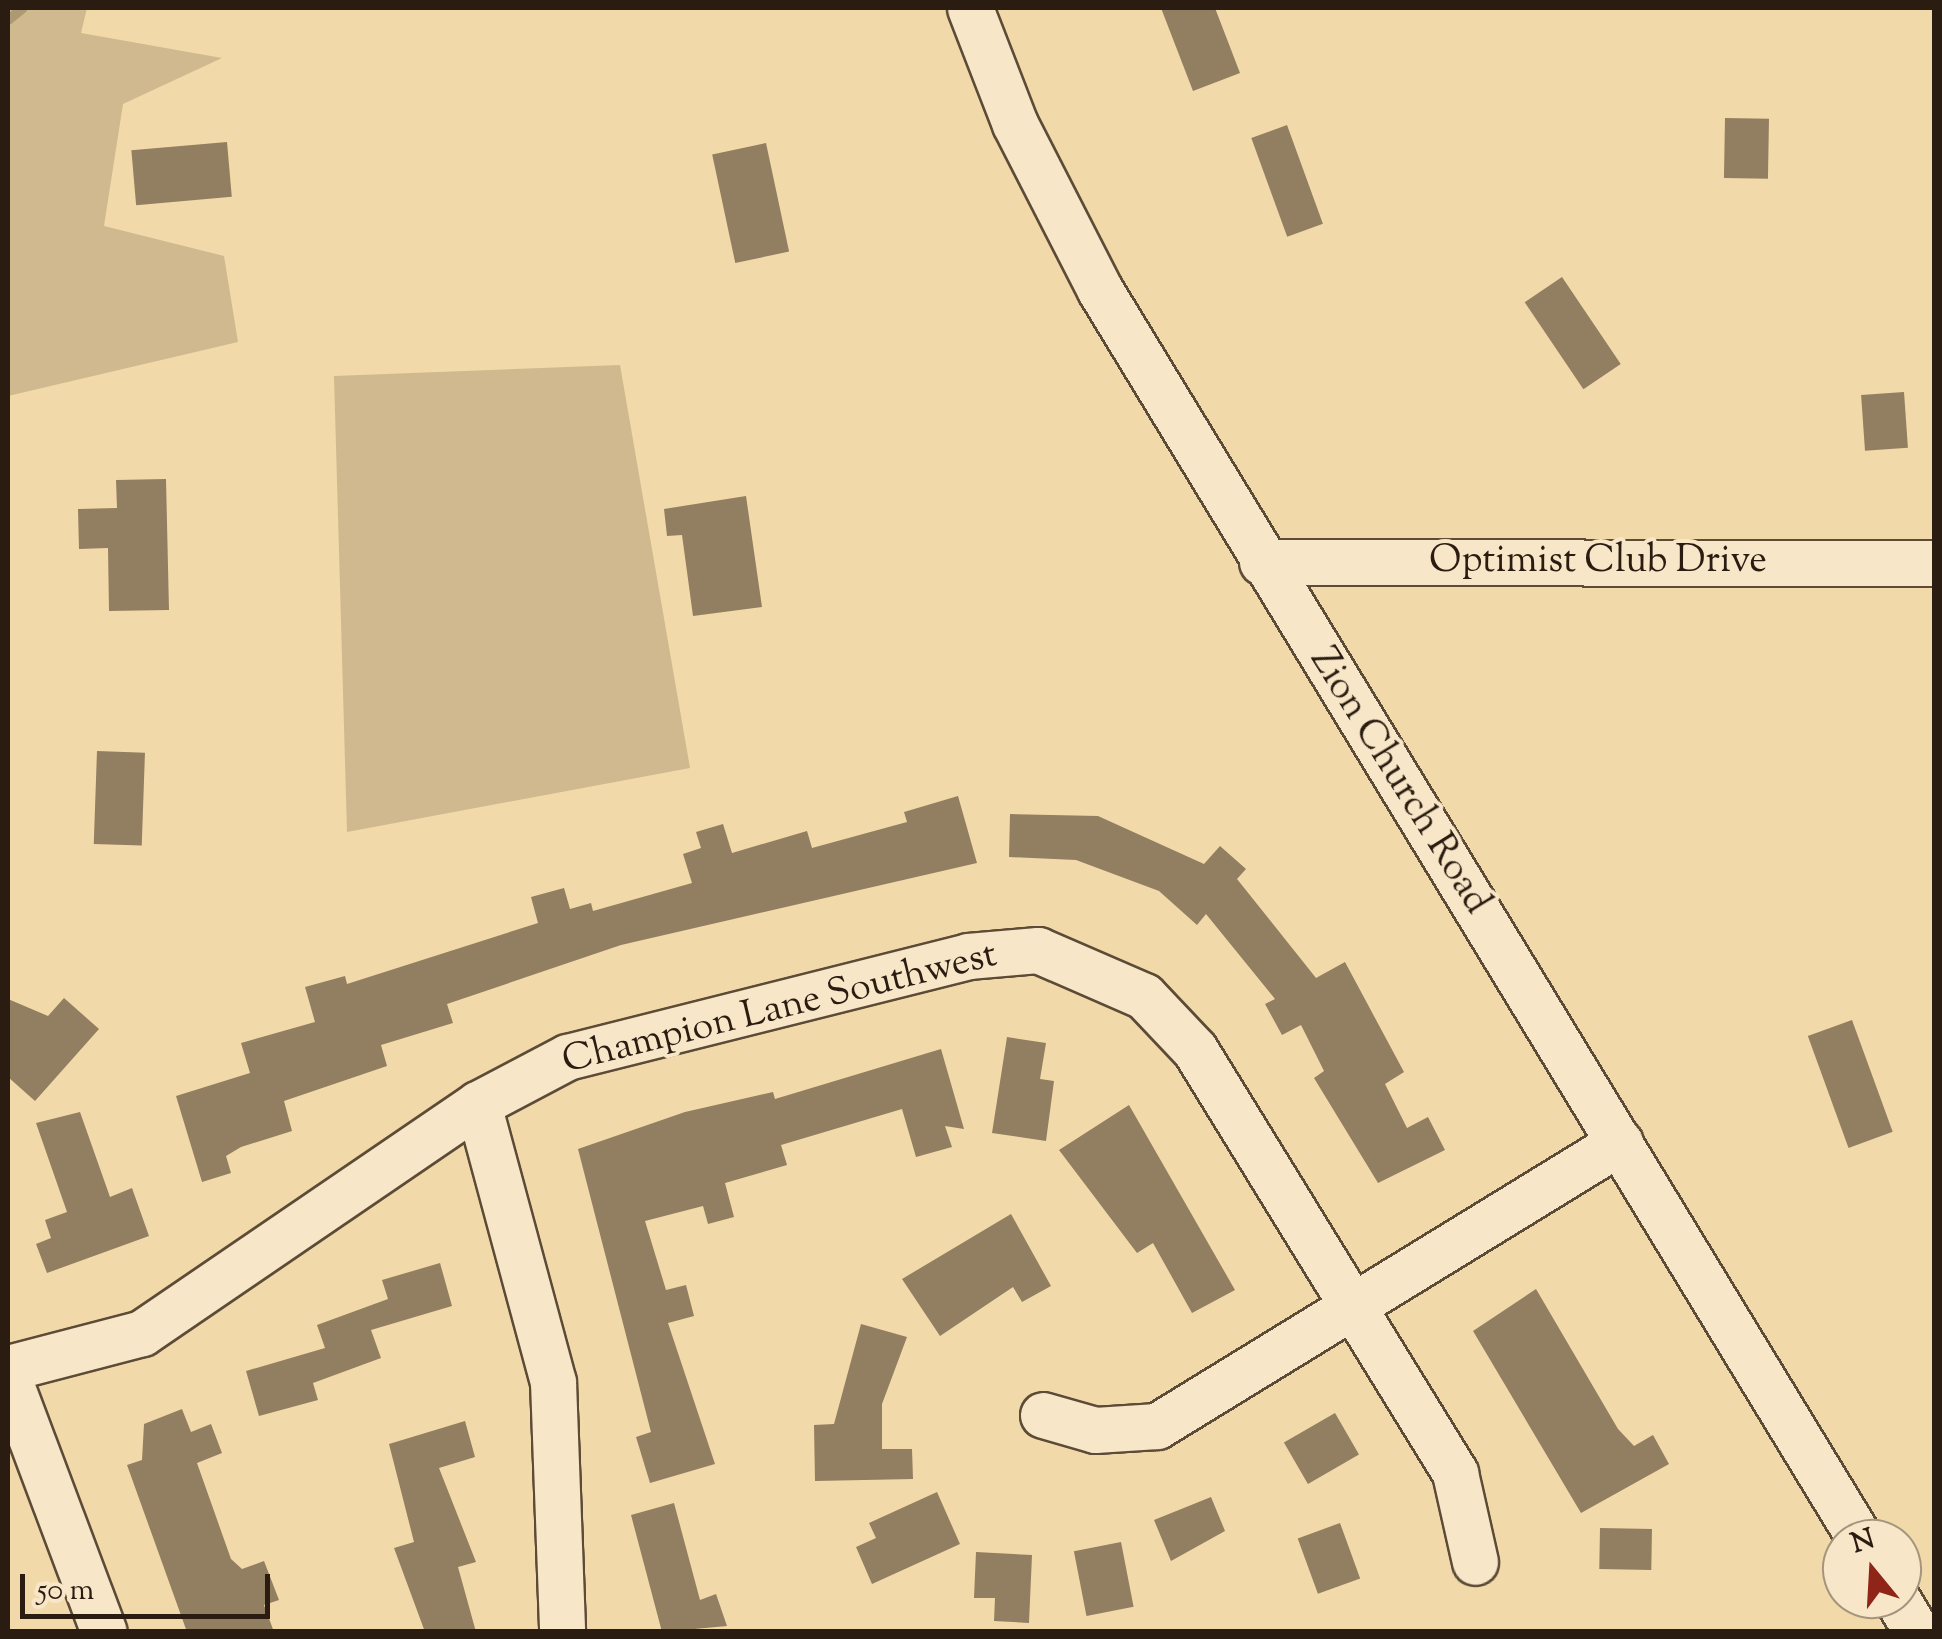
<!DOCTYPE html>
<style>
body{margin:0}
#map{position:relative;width:1942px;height:1639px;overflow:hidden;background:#f2d9a9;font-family:"Sorts Mill Goudy",serif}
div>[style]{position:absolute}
.green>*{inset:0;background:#d0b98f}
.stream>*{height:10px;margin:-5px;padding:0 5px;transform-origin:5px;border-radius:5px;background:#ae9975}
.building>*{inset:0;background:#927e60;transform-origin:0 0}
.roads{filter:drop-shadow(2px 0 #5c4b37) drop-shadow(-2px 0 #5c4b37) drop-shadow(0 2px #5c4b37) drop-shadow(0 -2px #5c4b37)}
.minor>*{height:45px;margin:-22.5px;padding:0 22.5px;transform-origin:22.5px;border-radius:22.5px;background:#f7e6c7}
span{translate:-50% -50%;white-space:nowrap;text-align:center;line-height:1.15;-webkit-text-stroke:8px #f7e6c7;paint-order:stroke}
.street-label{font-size:38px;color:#2a1c11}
.frame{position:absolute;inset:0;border:10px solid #2a1c11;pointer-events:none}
.north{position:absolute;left:1822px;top:1519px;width:100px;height:100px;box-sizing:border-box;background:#f7e6c7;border:2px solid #a5957e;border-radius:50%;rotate:342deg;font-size:28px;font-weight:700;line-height:40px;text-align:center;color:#2a1c11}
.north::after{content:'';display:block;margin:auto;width:35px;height:45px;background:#8f2418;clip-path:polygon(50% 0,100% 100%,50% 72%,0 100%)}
.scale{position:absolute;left:20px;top:1574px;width:250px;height:45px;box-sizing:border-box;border:5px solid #2a1c11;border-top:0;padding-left:12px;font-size:30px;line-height:35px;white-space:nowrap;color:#2a1c11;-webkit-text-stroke:8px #f7e6c7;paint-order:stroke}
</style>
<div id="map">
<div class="green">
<div style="clip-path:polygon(8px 8px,87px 8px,81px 33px,222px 58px,123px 104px,104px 226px,224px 256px,238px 342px,8px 396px)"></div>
<div style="clip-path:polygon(620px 365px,690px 768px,347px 832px,334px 376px)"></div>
</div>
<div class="stream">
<div style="left:8px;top:20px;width:19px;rotate:-39deg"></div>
</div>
<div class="building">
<div style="clip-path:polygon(1161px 8px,1215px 8px,1240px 73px,1193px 91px)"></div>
<div style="left:1725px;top:118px;width:44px;height:60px;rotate:1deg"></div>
<div style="left:1287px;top:125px;width:105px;height:38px;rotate:70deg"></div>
<div style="left:227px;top:142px;width:55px;height:96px;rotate:85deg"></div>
<div style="left:766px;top:143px;width:111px;height:55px;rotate:78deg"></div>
<div style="left:1562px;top:277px;width:105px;height:45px;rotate:56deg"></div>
<div style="left:1904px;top:392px;width:56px;height:43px;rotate:86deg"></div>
<div style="clip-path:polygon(166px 479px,169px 610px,109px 611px,108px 548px,79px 549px,78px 509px,117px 508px,116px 480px)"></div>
<div style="clip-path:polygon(746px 496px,762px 607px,693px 616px,682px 535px,667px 536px,664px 509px)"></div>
<div style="left:97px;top:751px;width:48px;height:93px;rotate:2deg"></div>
<div style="clip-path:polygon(958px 796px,977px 863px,621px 945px,447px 1004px,453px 1023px,381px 1045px,387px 1066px,284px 1101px,292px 1131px,241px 1147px,226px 1156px,231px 1173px,202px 1182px,176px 1096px,250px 1073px,241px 1043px,315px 1022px,305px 987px,345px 976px,347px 984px,538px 923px,531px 897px,564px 888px,570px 909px,591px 903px,593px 911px,692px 883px,683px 854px,701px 848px,696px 832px,723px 824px,732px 853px,807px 831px,812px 848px,907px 822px,904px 812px)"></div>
<div style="clip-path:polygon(1010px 814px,1098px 816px,1204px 864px,1220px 846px,1246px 869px,1237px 879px,1316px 978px,1345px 962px,1404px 1072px,1385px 1084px,1407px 1128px,1428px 1117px,1445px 1150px,1378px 1183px,1314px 1078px,1324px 1071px,1301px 1025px,1282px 1035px,1265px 1004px,1275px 999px,1206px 914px,1197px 925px,1159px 891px,1076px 860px,1009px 857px)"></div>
<div style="clip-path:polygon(64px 998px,99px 1029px,35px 1101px,8px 1077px,8px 999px,48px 1016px)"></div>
<div style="left:1852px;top:1020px;width:119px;height:47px;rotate:70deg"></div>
<div style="clip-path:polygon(1007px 1037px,1046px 1043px,1040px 1079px,1054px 1081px,1046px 1141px,992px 1133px)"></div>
<div style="clip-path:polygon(941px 1049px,964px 1129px,945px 1126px,952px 1147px,916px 1157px,902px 1109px,781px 1145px,787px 1165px,725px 1183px,734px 1217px,708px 1224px,703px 1206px,645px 1221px,666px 1290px,686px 1285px,694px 1316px,668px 1323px,715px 1464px,650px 1483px,636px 1437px,651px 1432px,578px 1149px,685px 1112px,773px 1092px,775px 1099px)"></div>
<div style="clip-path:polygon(1129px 1105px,1235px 1290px,1192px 1313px,1153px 1243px,1137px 1253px,1059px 1150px)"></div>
<div style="clip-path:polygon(80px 1112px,110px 1197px,132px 1188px,149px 1236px,47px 1273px,36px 1244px,51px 1238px,45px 1220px,67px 1212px,36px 1123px)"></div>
<div style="clip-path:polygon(1011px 1214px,1051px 1286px,1022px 1302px,1013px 1287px,940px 1336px,902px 1279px)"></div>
<div style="clip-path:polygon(440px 1263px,452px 1306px,371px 1330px,381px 1358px,313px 1383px,318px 1400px,259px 1416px,246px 1371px,325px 1348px,317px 1325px,388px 1299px,382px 1280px)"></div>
<div style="clip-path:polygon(1536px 1289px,1618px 1429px,1634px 1446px,1653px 1435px,1669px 1464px,1581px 1513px,1473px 1331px)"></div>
<div style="clip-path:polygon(861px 1324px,907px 1337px,882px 1404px,882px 1449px,912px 1449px,913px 1479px,815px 1481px,814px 1425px,834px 1424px)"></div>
<div style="clip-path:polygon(182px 1409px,191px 1432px,211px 1424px,222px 1453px,197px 1463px,231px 1559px,242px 1569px,264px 1561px,279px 1600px,264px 1605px,274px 1632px,187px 1632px,127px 1465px,142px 1460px,144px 1424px)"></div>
<div style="left:1335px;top:1413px;width:48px;height:59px;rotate:60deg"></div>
<div style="clip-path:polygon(465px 1421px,475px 1457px,439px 1468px,476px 1562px,458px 1567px,476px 1632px,425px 1632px,394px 1548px,414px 1542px,389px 1444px)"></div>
<div style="clip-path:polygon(937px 1492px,960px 1544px,872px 1584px,856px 1547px,876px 1538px,869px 1523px)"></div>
<div style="clip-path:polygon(1211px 1497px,1225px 1531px,1171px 1561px,1154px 1520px)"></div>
<div style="clip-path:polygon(674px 1503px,700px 1600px,716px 1594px,727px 1626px,662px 1632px,631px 1515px)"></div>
<div style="left:1340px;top:1523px;width:59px;height:45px;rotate:70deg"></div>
<div style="left:1600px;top:1528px;width:52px;height:41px;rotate:1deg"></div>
<div style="left:1121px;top:1542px;width:66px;height:48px;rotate:79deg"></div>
<div style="clip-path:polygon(976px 1552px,1032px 1555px,1029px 1623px,994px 1621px,995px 1598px,974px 1598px)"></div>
</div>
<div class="roads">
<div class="minor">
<div style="left:970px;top:8px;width:124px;rotate:68.8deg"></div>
<div style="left:1015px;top:124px;width:186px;rotate:62.9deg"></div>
<div style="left:1100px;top:290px;width:1462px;rotate:58.68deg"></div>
<div style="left:1262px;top:562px;width:672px;rotate:0.09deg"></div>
<div style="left:478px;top:1104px;width:288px;rotate:74.9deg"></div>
<div style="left:553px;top:1382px;width:250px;rotate:87.9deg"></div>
<div style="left:8px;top:1368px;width:138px;rotate:-14.6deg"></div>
<div style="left:142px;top:1333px;width:407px;rotate:-34.3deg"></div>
<div style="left:478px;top:1104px;width:101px;rotate:-27.8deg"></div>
<div style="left:567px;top:1057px;width:414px;rotate:-14.1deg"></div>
<div style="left:968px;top:956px;width:70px;rotate:-4.9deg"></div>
<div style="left:1038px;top:950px;width:116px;rotate:23.5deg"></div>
<div style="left:1144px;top:996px;width:74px;rotate:46.6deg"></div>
<div style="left:1195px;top:1050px;width:497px;rotate:58.4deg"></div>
<div style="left:1455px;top:1473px;width:91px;rotate:77.3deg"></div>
<div style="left:8px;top:1377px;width:272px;rotate:69.4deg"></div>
<div style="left:1043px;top:1415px;width:54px;rotate:16.1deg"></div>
<div style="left:1095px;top:1430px;width:62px;rotate:-3.7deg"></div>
<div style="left:1157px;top:1426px;width:543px;rotate:-31.52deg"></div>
<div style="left:1897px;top:1599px;width:39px;rotate:59deg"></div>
</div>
</div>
<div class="street-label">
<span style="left:1598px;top:563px">Optimist Club Drive</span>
<span style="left:1398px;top:782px;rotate:58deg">Zion Church Road</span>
<span style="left:780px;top:1010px;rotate:-14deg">Champion Lane Southwest</span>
</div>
<div class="frame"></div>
<div class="north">N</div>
<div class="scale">50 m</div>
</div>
